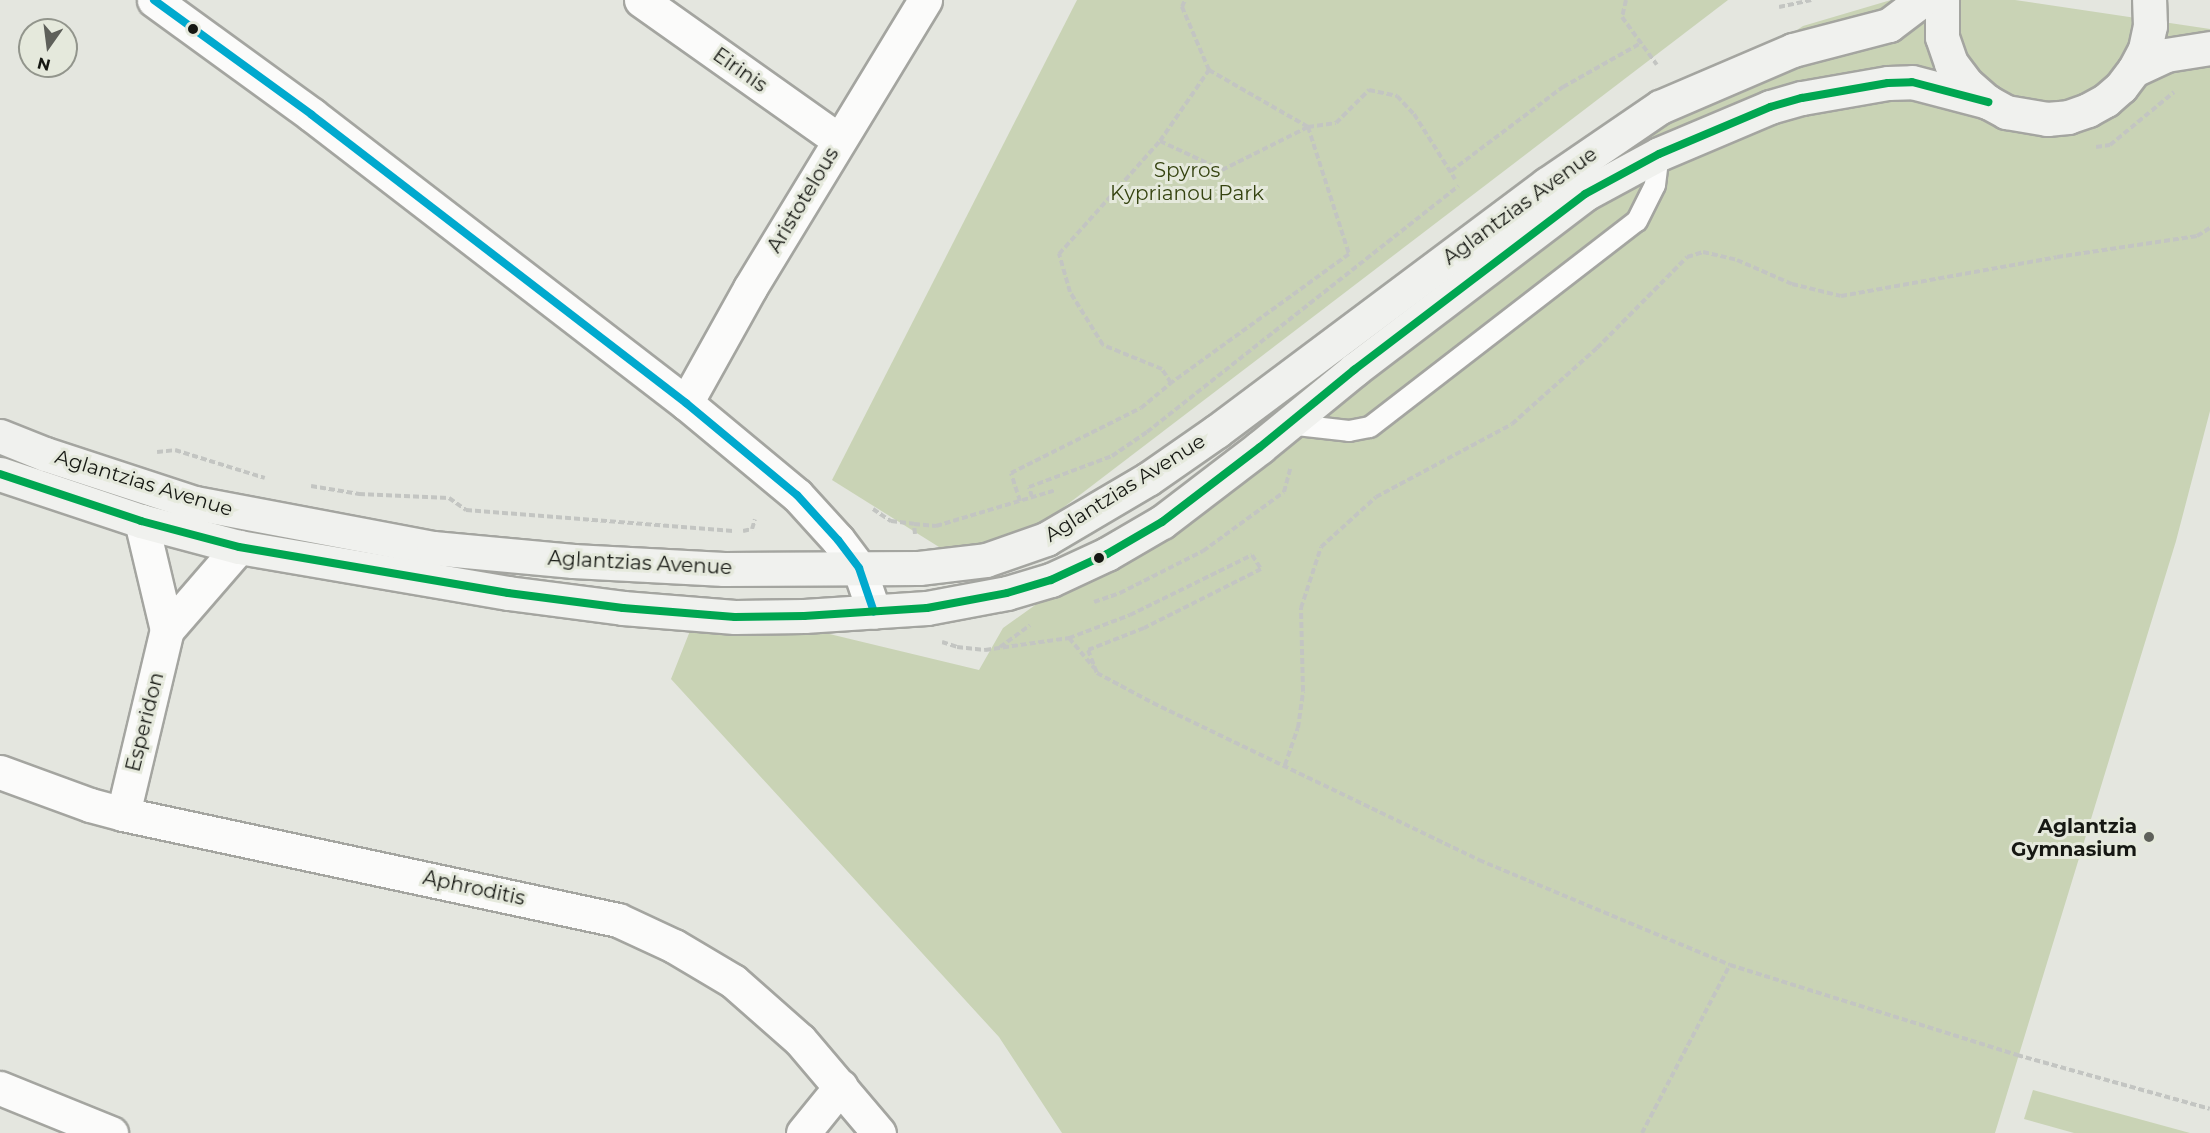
<!DOCTYPE html>
<style>
body{margin:0}
#map{position:relative;width:2210px;height:1133px;overflow:hidden;background:#e4e6df;font-family:Montserrat,sans-serif}
div>[style]{position:absolute}
.green>*{inset:0;background:#c9d3b5}
.path>*{height:4px;margin-top:-2px;transform-origin:0;background:repeating-linear-gradient(90deg,#c3c5c2 0 6px,transparent 0 9px)}
.roads{filter:drop-shadow(2px 0 #a4a5a0) drop-shadow(-2px 0 #a4a5a0) drop-shadow(0 2px #a4a5a0) drop-shadow(0 -2px #a4a5a0)}
.service>*{height:20px;margin:-10px;padding:0 10px;transform-origin:10px;border-radius:10px;background:#fbfbfa}
.minor>*{height:33px;margin:-16.5px;padding:0 16.5px;transform-origin:16.5px;border-radius:16.5px;background:#fbfbfa}
.secondary>*{height:33px;margin:-16.5px;padding:0 16.5px;transform-origin:16.5px;border-radius:16.5px;background:#f0f1ee}
.bus-1>*{height:8px;margin:-4px;padding:0 4px;transform-origin:4px;border-radius:4px;background:#00a9ce}
.bus-2>*{height:8px;margin:-4px;padding:0 4px;transform-origin:4px;border-radius:4px;background:#00a651}
.dots>*{width:16px;height:16px;translate:-50% -50%;box-sizing:border-box;border:3px solid #e5e9dc;border-radius:50%}
span{translate:-50% -50%;white-space:nowrap;text-align:center;line-height:1.15;-webkit-text-stroke:6px #e5e9dc;paint-order:stroke}
.street-label{font-size:20px;color:#161813}
.park-label{font-size:20px;color:#364411}
.poi-label{font-size:20px;color:#161813;font-weight:700}
.right{translate:-100% -50%;text-align:right}
.north{position:absolute;left:18px;top:18px;width:60px;height:60px;box-sizing:border-box;background:#e5e9dc;border:2px solid #92958c;border-radius:50%;rotate:194deg;font-size:16px;font-weight:700;line-height:24px;text-align:center;color:#161813}
.north::after{content:'';display:block;margin:auto;width:21px;height:27px;background:#5e605a;clip-path:polygon(50% 0,100% 100%,50% 72%,0 100%)}
</style>
<div id="map">
<div class="green">
<div style="clip-path:polygon(1077px 0,1728px 0,1047px 520px,955px 557px,832px 480px)"></div>
<div style="clip-path:polygon(1891px 0,2015px 0,2210px 29px,2210px 411px,2176px 541px,1995px 1133px,1062px 1133px,999px 1037px,671px 679px,701px 603px,979px 670px,1003px 628px,1101px 558px,1704px 92px,1803px 26px)"></div>
<div style="clip-path:polygon(2033px 1090px,2190px 1133px,2074px 1133px,2024px 1119px)"></div>
</div>
<div class="path">
<div style="left:1626px;top:0;width:17px;rotate:103deg"></div>
<div style="left:1622px;top:17px;width:59px;rotate:53.9deg"></div>
<div style="left:1779px;top:7px;width:33px;rotate:-12deg"></div>
<div style="left:1209px;top:70px;width:114px;rotate:29.9deg"></div>
<div style="left:1308px;top:127px;width:28px;rotate:-8deg"></div>
<div style="left:1336px;top:123px;width:47px;rotate:-45deg"></div>
<div style="left:1369px;top:90px;width:29px;rotate:12deg"></div>
<div style="left:1397px;top:96px;width:25px;rotate:47deg"></div>
<div style="left:1414px;top:114px;width:77px;rotate:57.8deg"></div>
<div style="left:1160px;top:141px;width:68px;rotate:25.1deg"></div>
<div style="left:1222px;top:170px;width:96px;rotate:-26.6deg"></div>
<div style="left:1308px;top:127px;width:133px;rotate:72.1deg"></div>
<div style="left:1349px;top:254px;width:220px;rotate:144.1deg"></div>
<div style="left:2096px;top:147px;width:14px;rotate:-8deg"></div>
<div style="left:2110px;top:145px;width:83px;rotate:-39.6deg"></div>
<div style="left:1451px;top:171px;width:140px;rotate:-36.9deg"></div>
<div style="left:1563px;top:87px;width:90px;rotate:-29.4deg"></div>
<div style="left:157px;top:452px;width:18px;rotate:-6deg"></div>
<div style="left:175px;top:450px;width:94px;rotate:17.3deg"></div>
<div style="left:311px;top:486px;width:49px;rotate:9.5deg"></div>
<div style="left:359px;top:494px;width:90px;rotate:2.5deg"></div>
<div style="left:449px;top:498px;width:21px;rotate:35deg"></div>
<div style="left:466px;top:510px;width:268px;rotate:4.5deg"></div>
<div style="left:1032px;top:497px;width:10px;rotate:-107deg"></div>
<div style="left:1029px;top:487px;width:89px;rotate:-20.5deg"></div>
<div style="left:1112px;top:456px;width:42px;rotate:-34.4deg"></div>
<div style="left:1147px;top:432px;width:397px;rotate:-38.3deg"></div>
<div style="left:1020px;top:501px;width:29px;rotate:-108deg"></div>
<div style="left:1011px;top:473px;width:145px;rotate:-26.6deg"></div>
<div style="left:1141px;top:408px;width:39px;rotate:-40deg"></div>
<div style="left:1171px;top:383px;width:17px;rotate:-123deg"></div>
<div style="left:1162px;top:369px;width:64px;rotate:-157.9deg"></div>
<div style="left:1103px;top:345px;width:62px;rotate:-121.9deg"></div>
<div style="left:1070px;top:292px;width:40px;rotate:-106deg"></div>
<div style="left:1059px;top:254px;width:152px;rotate:-48.2deg"></div>
<div style="left:1160px;top:141px;width:86px;rotate:-55.4deg"></div>
<div style="left:1209px;top:70px;width:69px;rotate:-113.2deg"></div>
<div style="left:1182px;top:7px;width:8px;rotate:-67deg"></div>
<div style="left:873px;top:509px;width:22px;rotate:34deg"></div>
<div style="left:891px;top:521px;width:23px;rotate:7deg"></div>
<div style="left:743px;top:531px;width:9px;rotate:-13deg"></div>
<div style="left:752px;top:529px;width:10px;rotate:-73deg"></div>
<div style="left:915px;top:534px;width:10px;rotate:-96deg"></div>
<div style="left:914px;top:524px;width:22px;rotate:5deg"></div>
<div style="left:936px;top:526px;width:125px;rotate:-16.7deg"></div>
<div style="left:1094px;top:602px;width:28px;rotate:-19deg"></div>
<div style="left:1120px;top:593px;width:93px;rotate:-26.8deg"></div>
<div style="left:1203px;top:551px;width:100px;rotate:-36.1deg"></div>
<div style="left:1284px;top:492px;width:24px;rotate:-75deg"></div>
<div style="left:1069px;top:638px;width:39px;rotate:50deg"></div>
<div style="left:942px;top:642px;width:16px;rotate:18deg"></div>
<div style="left:957px;top:647px;width:28px;rotate:6deg"></div>
<div style="left:985px;top:650px;width:85px;rotate:-8.1deg"></div>
<div style="left:1069px;top:638px;width:65px;rotate:-20.7deg"></div>
<div style="left:1130px;top:615px;width:136px;rotate:-26.2deg"></div>
<div style="left:1252px;top:555px;width:17px;rotate:57deg"></div>
<div style="left:1261px;top:569px;width:131px;rotate:153.2deg"></div>
<div style="left:1144px;top:628px;width:60px;rotate:158.6deg"></div>
<div style="left:1088px;top:650px;width:25px;rotate:69deg"></div>
<div style="left:1097px;top:673px;width:64px;rotate:28.2deg"></div>
<div style="left:1153px;top:703px;width:362px;rotate:25.7deg"></div>
<div style="left:1479px;top:860px;width:272px;rotate:22.7deg"></div>
<div style="left:1730px;top:965px;width:301px;rotate:17.4deg"></div>
<div style="left:2017px;top:1055px;width:200px;rotate:15.6deg"></div>
<div style="left:1000px;top:647px;width:37px;rotate:-36deg"></div>
<div style="left:1285px;top:765px;width:39px;rotate:-71deg"></div>
<div style="left:1298px;top:728px;width:37px;rotate:-82deg"></div>
<div style="left:1303px;top:691px;width:83px;rotate:-91.4deg"></div>
<div style="left:1301px;top:608px;width:64px;rotate:-71.8deg"></div>
<div style="left:1321px;top:547px;width:74px;rotate:-42.3deg"></div>
<div style="left:1376px;top:497px;width:154px;rotate:-28.2deg"></div>
<div style="left:1512px;top:424px;width:114px;rotate:-41.8deg"></div>
<div style="left:1597px;top:348px;width:128px;rotate:-45.3deg"></div>
<div style="left:1687px;top:257px;width:17px;rotate:-17deg"></div>
<div style="left:1703px;top:252px;width:35px;rotate:13deg"></div>
<div style="left:1737px;top:260px;width:60px;rotate:23.6deg"></div>
<div style="left:1792px;top:284px;width:50px;rotate:13.8deg"></div>
<div style="left:1841px;top:296px;width:219px;rotate:-10.2deg"></div>
<div style="left:2057px;top:257px;width:142px;rotate:-8.5deg"></div>
<div style="left:2197px;top:236px;width:15px;rotate:-32deg"></div>
<div style="left:1642px;top:1133px;width:190px;rotate:-62.4deg"></div>
</div>
<div class="roads">
<div class="service">
<div style="left:1288px;top:424px;width:61px;rotate:6.5deg"></div>
<div style="left:1349px;top:431px;width:21px;rotate:-11deg"></div>
<div style="left:1370px;top:427px;width:337px;rotate:-37.7deg"></div>
<div style="left:1637px;top:221px;width:40px;rotate:-63.4deg"></div>
<div style="left:1655px;top:185px;width:31px;rotate:-83deg"></div>
</div>
<div class="minor">
<div style="left:154px;top:0;width:195px;rotate:36deg"></div>
<div style="left:312px;top:115px;width:472px;rotate:37.6deg"></div>
<div style="left:686px;top:403px;width:144px;rotate:39.7deg"></div>
<div style="left:797px;top:495px;width:61px;rotate:47.7deg"></div>
<div style="left:838px;top:540px;width:35px;rotate:53deg"></div>
<div style="left:859px;top:568px;width:46px;rotate:71.2deg"></div>
<div style="left:641px;top:0;width:242px;rotate:35.3deg"></div>
<div style="left:686px;top:403px;width:132px;rotate:-60.9deg"></div>
<div style="left:750px;top:288px;width:337px;rotate:-58.7deg"></div>
<div style="left:167px;top:630px;width:110px;rotate:-49.1deg"></div>
<div style="left:0;top:772px;width:96px;rotate:20.1deg"></div>
<div style="left:90px;top:805px;width:34px;rotate:15deg"></div>
<div style="left:123px;top:814px;width:506px;rotate:12.09deg"></div>
<div style="left:618px;top:920px;width:62px;rotate:24.9deg"></div>
<div style="left:674px;top:946px;width:69px;rotate:30.7deg"></div>
<div style="left:733px;top:981px;width:89px;rotate:41.4deg"></div>
<div style="left:800px;top:1040px;width:122px;rotate:49.7deg"></div>
<div style="left:123px;top:814px;width:189px;rotate:-76.6deg"></div>
<div style="left:167px;top:630px;width:112px;rotate:-103.4deg"></div>
<div style="left:0;top:1088px;width:120px;rotate:22.1deg"></div>
<div style="left:803px;top:1133px;width:60px;rotate:-51deg"></div>
</div>
<div class="secondary">
<div style="left:1942px;top:0;width:37px;rotate:90deg"></div>
<div style="left:1942px;top:37px;width:28px;rotate:71deg"></div>
<div style="left:1951px;top:63px;width:26px;rotate:53deg"></div>
<div style="left:1967px;top:84px;width:28px;rotate:41deg"></div>
<div style="left:1988px;top:102px;width:21px;rotate:29deg"></div>
<div style="left:2006px;top:112px;width:42px;rotate:9.7deg"></div>
<div style="left:2047px;top:119px;width:21px;rotate:-5deg"></div>
<div style="left:2068px;top:117px;width:21px;rotate:-19deg"></div>
<div style="left:2088px;top:110px;width:21px;rotate:-29deg"></div>
<div style="left:2106px;top:100px;width:20px;rotate:-41deg"></div>
<div style="left:2121px;top:87px;width:21px;rotate:-53deg"></div>
<div style="left:2134px;top:70px;width:24px;rotate:-62deg"></div>
<div style="left:2145px;top:49px;width:24px;rotate:-78deg"></div>
<div style="left:2150px;top:26px;width:26px;rotate:-92deg"></div>
<div style="left:2134px;top:70px;width:35px;rotate:-25deg"></div>
<div style="left:2166px;top:55px;width:45px;rotate:-9deg"></div>
<div style="left:0;top:436px;width:48px;rotate:21.8deg"></div>
<div style="left:45px;top:454px;width:158px;rotate:18.1deg"></div>
<div style="left:195px;top:503px;width:242px;rotate:10.7deg"></div>
<div style="left:433px;top:548px;width:141px;rotate:5.3deg"></div>
<div style="left:573px;top:561px;width:151px;rotate:3deg"></div>
<div style="left:724px;top:569px;width:195px;rotate:-0.3deg"></div>
<div style="left:919px;top:568px;width:67px;rotate:-6.8deg"></div>
<div style="left:986px;top:560px;width:64px;rotate:-19.3deg"></div>
<div style="left:1046px;top:539px;width:118px;rotate:-30.5deg"></div>
<div style="left:1148px;top:479px;width:84px;rotate:-34.8deg"></div>
<div style="left:1217px;top:431px;width:412px;rotate:-36.8deg"></div>
<div style="left:1547px;top:184px;width:137px;rotate:-34.3deg"></div>
<div style="left:1660px;top:107px;width:145px;rotate:-23.2deg"></div>
<div style="left:1793px;top:50px;width:99px;rotate:-14.6deg"></div>
<div style="left:1889px;top:25px;width:41px;rotate:-37.1deg"></div>
<div style="left:0;top:474px;width:149px;rotate:18.4deg"></div>
<div style="left:141px;top:521px;width:101px;rotate:14.9deg"></div>
<div style="left:239px;top:547px;width:273px;rotate:9.7deg"></div>
<div style="left:508px;top:593px;width:116px;rotate:7.4deg"></div>
<div style="left:623px;top:608px;width:112px;rotate:4.6deg"></div>
<div style="left:735px;top:617px;width:69px;rotate:-0.8deg"></div>
<div style="left:804px;top:616px;width:123px;rotate:-3.7deg"></div>
<div style="left:927px;top:608px;width:81px;rotate:-10.6deg"></div>
<div style="left:1007px;top:593px;width:46px;rotate:-16.5deg"></div>
<div style="left:1051px;top:580px;width:62px;rotate:-24.9deg"></div>
<div style="left:1107px;top:554px;width:64px;rotate:-30.2deg"></div>
<div style="left:1162px;top:522px;width:123px;rotate:-37.4deg"></div>
<div style="left:1260px;top:447px;width:122px;rotate:-39.3deg"></div>
<div style="left:1354px;top:370px;width:290px;rotate:-37.3deg"></div>
<div style="left:1585px;top:194px;width:84px;rotate:-28.4deg"></div>
<div style="left:1659px;top:154px;width:121px;rotate:-22.9deg"></div>
<div style="left:1770px;top:107px;width:33px;rotate:-16deg"></div>
<div style="left:1802px;top:98px;width:87px;rotate:-9.9deg"></div>
<div style="left:1888px;top:83px;width:24px;rotate:-2deg"></div>
<div style="left:1912px;top:82px;width:79px;rotate:14.7deg"></div>
</div>
</div>
<div class="bus-1">
<div style="left:154px;top:0;width:195px;rotate:36deg"></div>
<div style="left:312px;top:115px;width:472px;rotate:37.6deg"></div>
<div style="left:686px;top:403px;width:144px;rotate:39.7deg"></div>
<div style="left:797px;top:495px;width:61px;rotate:47.7deg"></div>
<div style="left:838px;top:540px;width:35px;rotate:53deg"></div>
<div style="left:859px;top:568px;width:46px;rotate:71.2deg"></div>
</div>
<div class="bus-2">
<div style="left:0;top:474px;width:149px;rotate:18.4deg"></div>
<div style="left:141px;top:521px;width:101px;rotate:14.9deg"></div>
<div style="left:239px;top:547px;width:273px;rotate:9.7deg"></div>
<div style="left:508px;top:593px;width:116px;rotate:7.4deg"></div>
<div style="left:623px;top:608px;width:112px;rotate:4.6deg"></div>
<div style="left:735px;top:617px;width:69px;rotate:-0.8deg"></div>
<div style="left:804px;top:616px;width:123px;rotate:-3.7deg"></div>
<div style="left:927px;top:608px;width:81px;rotate:-10.6deg"></div>
<div style="left:1007px;top:593px;width:46px;rotate:-16.5deg"></div>
<div style="left:1051px;top:580px;width:62px;rotate:-24.9deg"></div>
<div style="left:1107px;top:554px;width:64px;rotate:-30.2deg"></div>
<div style="left:1162px;top:522px;width:123px;rotate:-37.4deg"></div>
<div style="left:1260px;top:447px;width:122px;rotate:-39.3deg"></div>
<div style="left:1354px;top:370px;width:290px;rotate:-37.3deg"></div>
<div style="left:1585px;top:194px;width:84px;rotate:-28.4deg"></div>
<div style="left:1659px;top:154px;width:121px;rotate:-22.9deg"></div>
<div style="left:1770px;top:107px;width:33px;rotate:-16deg"></div>
<div style="left:1802px;top:98px;width:87px;rotate:-9.9deg"></div>
<div style="left:1888px;top:83px;width:24px;rotate:-2deg"></div>
<div style="left:1912px;top:82px;width:79px;rotate:14.7deg"></div>
</div>
<div class="dots">
<div style="left:193px;top:29px;background:#161813"></div>
<div style="left:1099px;top:558px;background:#161813"></div>
<div style="left:2149px;top:837px;background:#5e605a"></div>
</div>
<div class="street-label">
<span style="left:740px;top:70px;rotate:35deg">Eirinis</span>
<span style="left:803px;top:200px;rotate:-59deg">Aristotelous</span>
<span style="left:1520px;top:206px;rotate:-36deg">Aglantzias Avenue</span>
<span style="left:144px;top:483px;rotate:17deg">Aglantzias Avenue</span>
<span style="left:1125px;top:488px;rotate:-32deg">Aglantzias Avenue</span>
<span style="left:640px;top:563px;rotate:3deg">Aglantzias Avenue</span>
<span style="left:145px;top:722px;rotate:-76deg">Esperidon</span>
<span style="left:474px;top:888px;rotate:12deg">Aphroditis</span>
</div>
<div class="park-label">
<span style="left:1187px;top:182px">Spyros<br>Kyprianou Park</span>
</div>
<div class="poi-label">
<span class="right" style="left:2137px;top:838px">Aglantzia<br>Gymnasium</span>
</div>
<div class="north">N</div>
</div>
